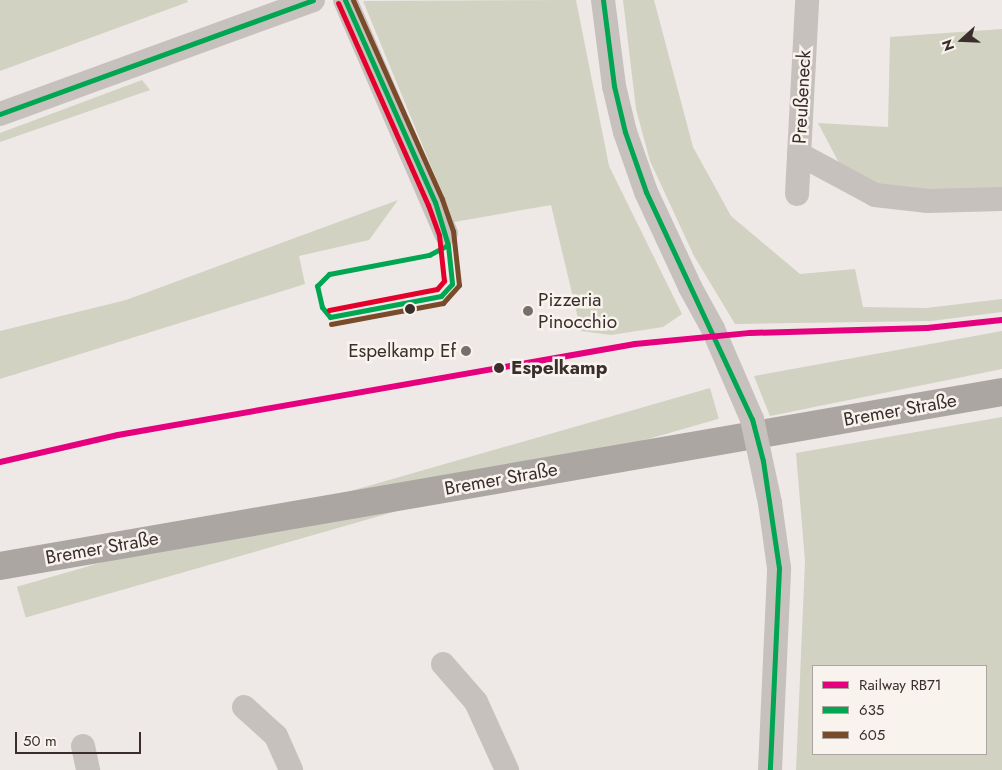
<!DOCTYPE html>
<meta charset="utf-8">
<style>
body{margin:0}
#map{position:relative;width:1002px;height:770px;overflow:hidden;background:#eee9e6;font-family:Jost,sans-serif}
div>[style]{position:absolute}
.green>*{inset:0;background:#d1d2c1;transform-origin:0 0}
.minor>*{height:24px;margin:-12px;padding:0 12px;transform-origin:12px;border-radius:12px;background:#c7c1be}
.major>*{height:28px;margin:-14px;padding:0 14px;transform-origin:14px;border-radius:14px;background:#aca6a3}
.minor-bridge>*{height:24px;margin:-12px;padding:0 12px;transform-origin:12px;border-radius:12px;background:#c7c1be}
.bus-1>*{height:5px;margin:-2.5px;padding:0 2.5px;transform-origin:2.5px;border-radius:2.5px;background:#00a651}
.bus-2>*{height:5px;margin:-2.5px;padding:0 2.5px;transform-origin:2.5px;border-radius:2.5px;background:#7a4b2a}
.bus-3>*{height:5px;margin:-2.5px;padding:0 2.5px;transform-origin:2.5px;border-radius:2.5px;background:#e4002b}
.rail-1>*{height:6px;margin:-3px;padding:0 3px;transform-origin:3px;border-radius:3px;background:#e5007d}
.dots>*{width:14px;height:14px;translate:-50% -50%;box-sizing:border-box;border:2px solid #f9f3ee;border-radius:50%}
span{translate:-50% -50%;white-space:nowrap;text-align:center;line-height:1.15;-webkit-text-stroke:5px #f9f3ee;paint-order:stroke}
.street-label{font-size:19px;color:#392e2c}
.poi-label{font-size:19px;color:#392e2c}
.left{translate:0 -50%;text-align:left}
.right{translate:-100% -50%;text-align:right}
.stop-label{font-size:19px;color:#392e2c;font-weight:700}
.legend{position:absolute;left:812px;top:665px;width:175px;height:90px;box-sizing:border-box;background:#f9f3ee;border:1px solid #aca4a0;margin:0;padding:6px 9px;list-style:none;font-size:15px;color:#392e2c}
.legend li{display:flex;align-items:center;gap:10px;height:25px}
.legend b{width:25px;border:1px solid #aca4a0}
.north{position:absolute;left:937px;top:15px;width:50px;height:50px;-webkit-text-stroke:4px #f9f3ee;paint-order:stroke;rotate:250deg;font-size:14px;font-weight:700;line-height:20px;text-align:center;color:#392e2c}
.north::after{content:'';display:block;margin:auto;width:18px;height:22px;background:#392e2c;clip-path:polygon(50% 0,100% 100%,50% 72%,0 100%)}
.scale{position:absolute;left:15px;top:732px;width:126px;height:22px;box-sizing:border-box;border:2px solid #392e2c;border-top:0;padding-left:6px;font-size:15px;line-height:18px;white-space:nowrap;color:#392e2c;-webkit-text-stroke:4px #f9f3ee;paint-order:stroke}
</style>
<div id="map">
<div class="green">
<div style="clip-path:polygon(0 0,187px 0,188px 2px,0 71px)"></div>
<div style="clip-path:polygon(576px 0,609px 166px,682px 314px,663px 327px,611px 335px,581px 331px,551px 205px,454px 222px,363px 1px)"></div>
<div style="clip-path:polygon(623px 0,654px 0,693px 147px,731px 216px,800px 274px,855px 269px,863px 307px,926px 308px,1002px 299px,1002px 312px,931px 321px,735px 324px,694px 256px,650px 161px,636px 109px)"></div>
<div style="clip-path:polygon(1002px 29px,1002px 193px,881px 187px,839px 163px,818px 123px,888px 127px,890px 37px)"></div>
<div style="clip-path:polygon(142px 80px,150px 90px,0 142px,0 133px)"></div>
<div style="clip-path:polygon(398px 200px,369px 240px,299px 256px,305px 284px,0 379px,0 331px,126px 300px)"></div>
<div style="clip-path:polygon(1002px 331px,1002px 369px,770px 416px,754px 376px)"></div>
<div style="left:710px;top:388px;width:32px;height:721px;rotate:74deg"></div>
<div style="clip-path:polygon(evenodd,1002px 417px,1002px 770px,796px 770px,805px 561px,796px 453px,1002px 417px,813px 666px,986px 666px,986px 754px,813px 754px,813px 666px)"></div>
</div>
<div class="minor">
<div style="left:345px;top:0;width:254px;rotate:66.6deg"></div>
<div style="left:603px;top:0;width:87px;rotate:82.7deg"></div>
<div style="left:614px;top:86px;width:47px;rotate:76.6deg"></div>
<div style="left:625px;top:132px;width:64px;rotate:70.7deg"></div>
<div style="left:646px;top:192px;width:105px;rotate:65.1deg"></div>
<div style="left:0;top:114px;width:333px;rotate:-20deg"></div>
<div style="left:799px;top:154px;width:86px;rotate:28.3deg"></div>
<div style="left:875px;top:195px;width:53px;rotate:6.5deg"></div>
<div style="left:928px;top:201px;width:74px;rotate:-1.5deg"></div>
<div style="left:797px;top:194px;width:194px;rotate:-87deg"></div>
<div style="left:443px;top:664px;width:50px;rotate:49deg"></div>
<div style="left:476px;top:702px;width:75px;rotate:65.5deg"></div>
<div style="left:244px;top:707px;width:43px;rotate:42.2deg"></div>
<div style="left:276px;top:736px;width:37px;rotate:66deg"></div>
<div style="left:83px;top:746px;width:25px;rotate:78deg"></div>
<div style="left:770px;top:770px;width:202px;rotate:-87.4deg"></div>
<div style="left:779px;top:568px;width:66px;rotate:-97.9deg"></div>
</div>
<div class="major">
<div style="left:0;top:566px;width:1017px;rotate:-9.85deg"></div>
</div>
<div class="minor-bridge">
<div style="left:690px;top:287px;width:48px;rotate:61.3deg"></div>
<div style="left:713px;top:329px;width:98px;rotate:66.6deg"></div>
<div style="left:752px;top:419px;width:86px;rotate:77.9deg"></div>
</div>
<div class="bus-1">
<div style="left:345px;top:0;width:221px;rotate:66deg"></div>
<div style="left:435px;top:202px;width:45px;rotate:73.2deg"></div>
<div style="left:603px;top:0;width:87px;rotate:82.7deg"></div>
<div style="left:614px;top:86px;width:47px;rotate:76.6deg"></div>
<div style="left:625px;top:132px;width:64px;rotate:70.7deg"></div>
<div style="left:646px;top:192px;width:251px;rotate:65deg"></div>
<div style="left:752px;top:419px;width:43px;rotate:75.3deg"></div>
<div style="left:763px;top:461px;width:108px;rotate:81.5deg"></div>
<div style="left:779px;top:568px;width:202px;rotate:92.6deg"></div>
<div style="left:0;top:114px;width:333px;rotate:-20deg"></div>
<div style="left:448px;top:245px;width:39px;rotate:84deg"></div>
<div style="left:452px;top:284px;width:16px;rotate:133deg"></div>
<div style="left:441px;top:296px;width:113px;rotate:169.3deg"></div>
<div style="left:330px;top:317px;width:13px;rotate:-129deg"></div>
<div style="left:322px;top:307px;width:22px;rotate:-103deg"></div>
<div style="left:317px;top:286px;width:17px;rotate:-45deg"></div>
<div style="left:329px;top:274px;width:102px;rotate:-10.8deg"></div>
<div style="left:429px;top:255px;width:21px;rotate:-28deg"></div>
</div>
<div class="bus-2">
<div style="left:331px;top:324px;width:114px;rotate:-10.6deg"></div>
<div style="left:443px;top:303px;width:24px;rotate:-48deg"></div>
<div style="left:459px;top:285px;width:54px;rotate:-96.3deg"></div>
<div style="left:453px;top:231px;width:34px;rotate:-109deg"></div>
<div style="left:442px;top:199px;width:218px;rotate:-114.1deg"></div>
</div>
<div class="bus-3">
<div style="left:329px;top:310px;width:110px;rotate:-11deg"></div>
<div style="left:437px;top:289px;width:11px;rotate:-49deg"></div>
<div style="left:444px;top:281px;width:46px;rotate:-96.2deg"></div>
<div style="left:439px;top:235px;width:32px;rotate:-110deg"></div>
<div style="left:428px;top:205px;width:221px;rotate:-114deg"></div>
</div>
<div class="rail-1">
<div style="left:0;top:462px;width:121px;rotate:-12.9deg"></div>
<div style="left:118px;top:435px;width:525px;rotate:-9.98deg"></div>
<div style="left:635px;top:344px;width:116px;rotate:-5.5deg"></div>
<div style="left:750px;top:333px;width:177px;rotate:-1.6deg"></div>
<div style="left:927px;top:328px;width:75px;rotate:-6.1deg"></div>
</div>
<div class="dots">
<div style="left:410px;top:309px;background:#392e2c"></div>
<div style="left:528px;top:311px;background:#786f6d"></div>
<div style="left:466px;top:351px;background:#786f6d"></div>
<div style="left:499px;top:368px;background:#392e2c"></div>
</div>
<div class="street-label">
<span style="left:802px;top:97px;rotate:-87deg">Preußeneck</span>
<span style="left:900px;top:410px;rotate:-10deg">Bremer Straße</span>
<span style="left:501px;top:479px;rotate:-10deg">Bremer Straße</span>
<span style="left:102px;top:548px;rotate:-10deg">Bremer Straße</span>
</div>
<div class="poi-label">
<span class="left" style="left:538px;top:311px">Pizzeria<br>Pinocchio</span>
<span class="right" style="left:456px;top:351px">Espelkamp Ef</span>
</div>
<div class="stop-label">
<span class="left" style="left:511px;top:368px">Espelkamp</span>
</div>
<ul class="legend">
<li><b style="height:6px;background:#e5007d"></b>Railway RB71</li>
<li><b style="height:6px;background:#00a651"></b>635</li>
<li><b style="height:6px;background:#7a4b2a"></b>605</li>
</ul>
<div class="north">N</div>
<div class="scale">50 m</div>
</div>
